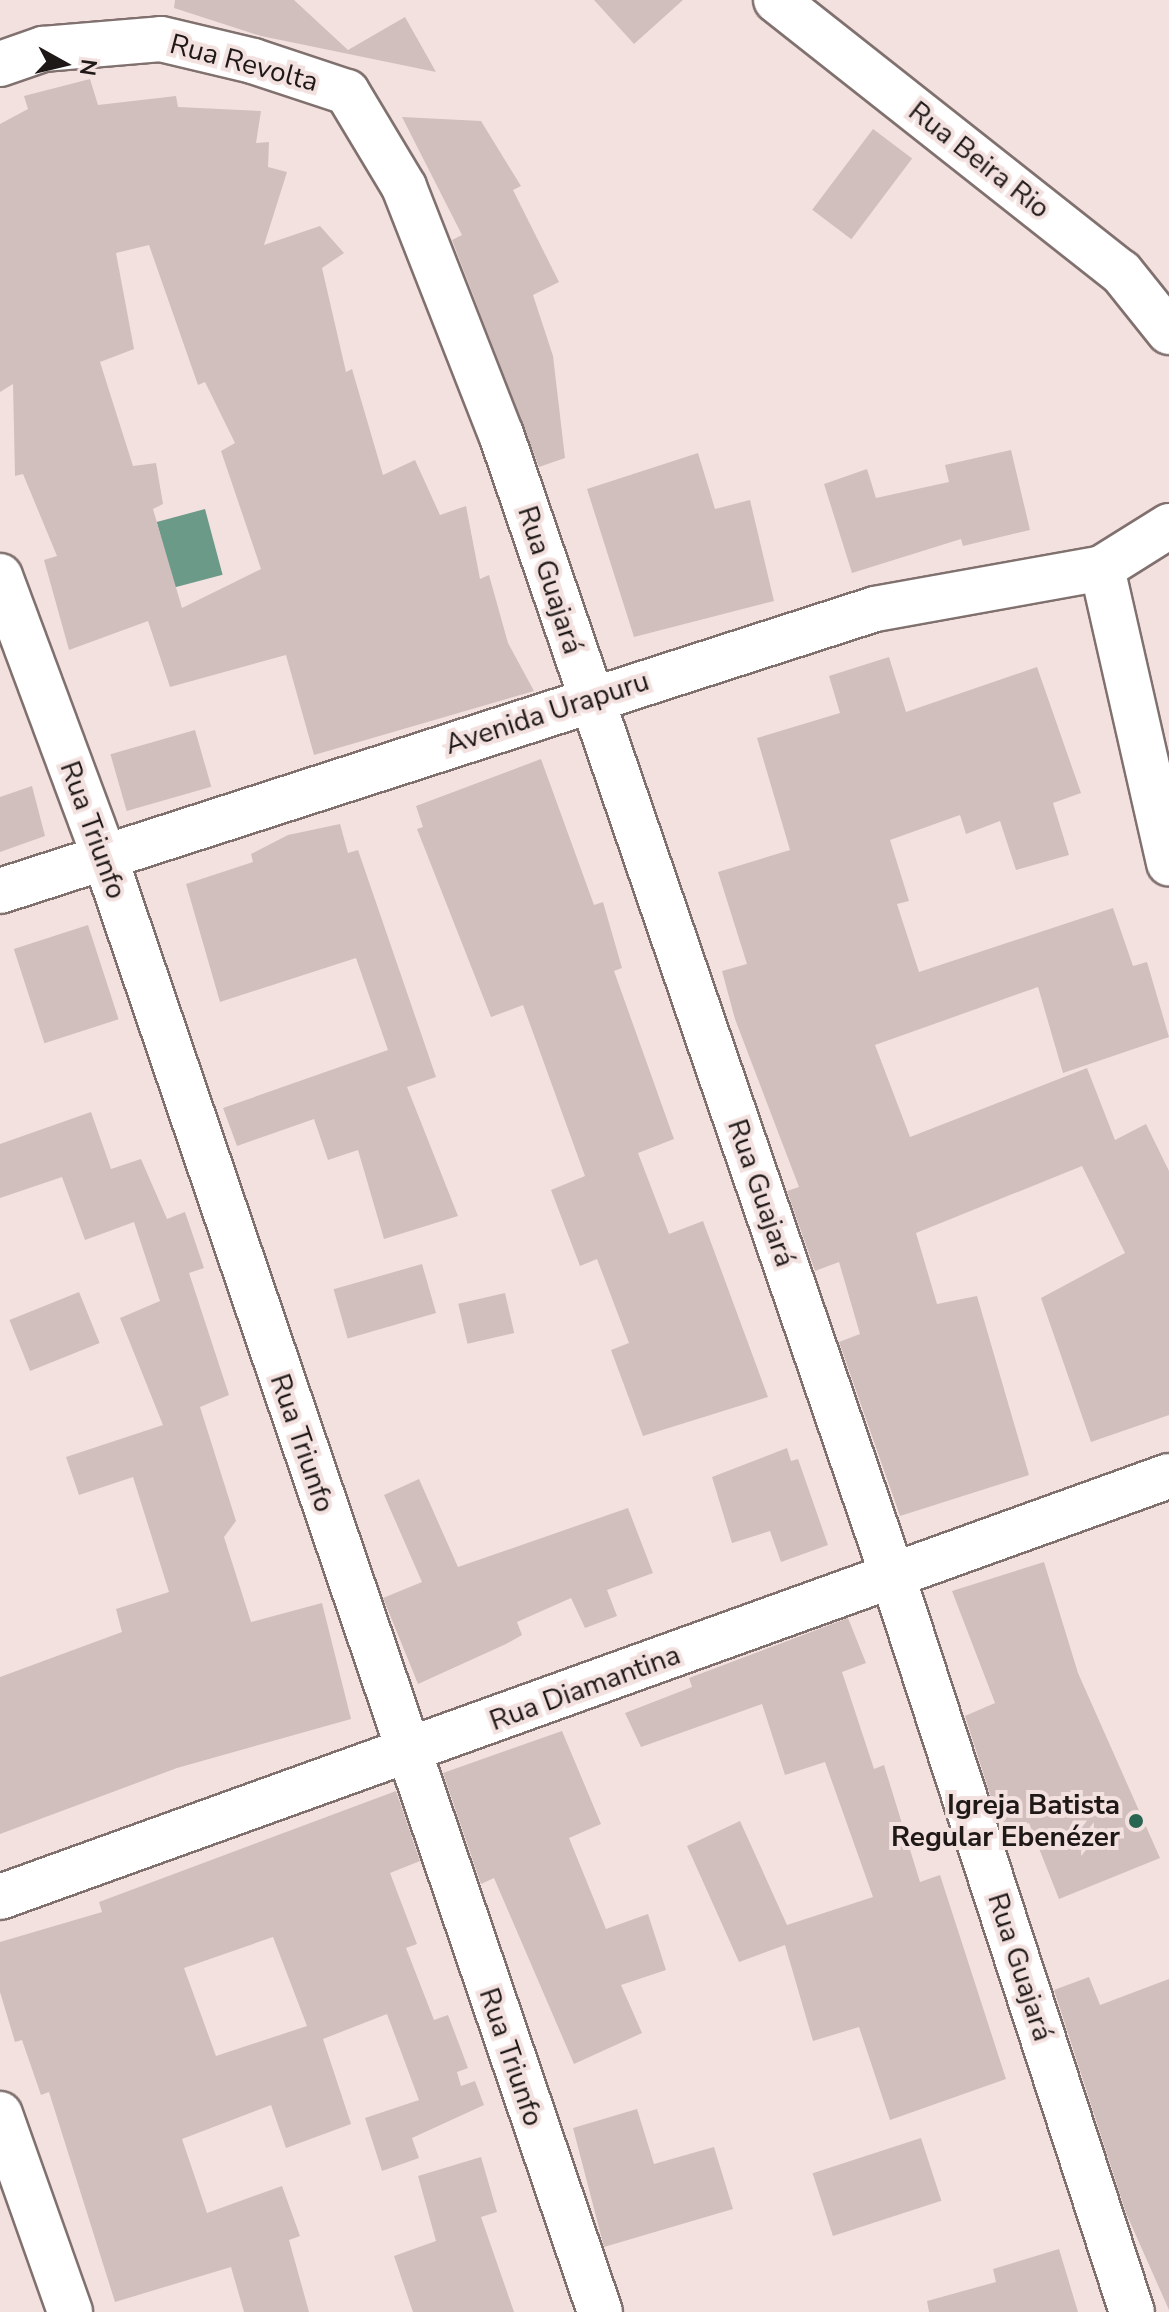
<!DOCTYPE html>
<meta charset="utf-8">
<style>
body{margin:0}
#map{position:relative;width:1169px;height:2312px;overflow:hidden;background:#f3e1df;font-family:"Nunito Sans",sans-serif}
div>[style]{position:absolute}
.water>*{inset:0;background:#6c9a89;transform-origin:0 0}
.building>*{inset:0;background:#d0bfbd;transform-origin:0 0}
.roads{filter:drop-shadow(2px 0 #80716f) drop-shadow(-2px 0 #80716f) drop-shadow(0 2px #80716f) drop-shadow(0 -2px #80716f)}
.street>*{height:44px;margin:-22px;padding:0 22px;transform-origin:22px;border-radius:22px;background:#fff}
.dots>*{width:22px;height:22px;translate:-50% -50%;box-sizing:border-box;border:4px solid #f3e1df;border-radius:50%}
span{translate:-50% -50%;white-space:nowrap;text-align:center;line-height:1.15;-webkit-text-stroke:8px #f3e1df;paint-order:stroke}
.street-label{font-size:28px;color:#1e1817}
.poi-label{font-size:28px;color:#1e1817;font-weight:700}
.right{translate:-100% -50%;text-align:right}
.north{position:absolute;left:24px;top:24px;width:80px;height:80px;-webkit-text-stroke:6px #f3e1df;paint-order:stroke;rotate:98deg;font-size:22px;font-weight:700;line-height:32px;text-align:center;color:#1e1817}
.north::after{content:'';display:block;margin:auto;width:28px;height:36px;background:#1e1817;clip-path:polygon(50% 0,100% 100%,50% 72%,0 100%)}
</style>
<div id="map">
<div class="water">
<div style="left:205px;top:509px;width:68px;height:50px;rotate:75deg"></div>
</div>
<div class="building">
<div style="clip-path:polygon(175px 0,294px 0,348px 50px,405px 17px,436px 72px,261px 36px,174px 8px)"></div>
<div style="clip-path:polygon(594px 0,683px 0,634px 44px)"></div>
<div style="clip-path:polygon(evenodd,90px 79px,98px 105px,176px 96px,178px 107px,261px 111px,256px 143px,269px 142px,268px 167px,287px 172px,264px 245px,320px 226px,344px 253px,322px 268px,346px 372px,352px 369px,383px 475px,415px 460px,440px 515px,466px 506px,480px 579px,489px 575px,508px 643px,534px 691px,314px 755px,286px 655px,170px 687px,148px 621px,69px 650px,44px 560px,57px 556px,23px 474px,15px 476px,13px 384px,0 392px,0 124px,28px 109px,24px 96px,90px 79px,149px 245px,198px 385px,205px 382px,235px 443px,221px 451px,261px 569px,182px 608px,153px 509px,163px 504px,156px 463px,133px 466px,100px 362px,134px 349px,116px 253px,149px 245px)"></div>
<div style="clip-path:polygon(402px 117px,481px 121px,521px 186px,513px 190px,559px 282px,533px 295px,553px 356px,565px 458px,539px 467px,452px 240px,462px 235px)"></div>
<div style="left:873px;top:129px;width:49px;height:101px;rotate:37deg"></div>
<div style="clip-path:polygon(1011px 450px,1030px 530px,963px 546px,961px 539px,852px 573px,824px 484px,867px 469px,876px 498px,949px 482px,945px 465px)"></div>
<div style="clip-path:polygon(698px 453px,715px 509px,750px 500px,774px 601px,634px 637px,587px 489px)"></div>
<div style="clip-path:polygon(889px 657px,906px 712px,1037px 667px,1081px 793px,1053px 803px,1069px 855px,1016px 870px,1000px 821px,966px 834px,960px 815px,890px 840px,909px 901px,897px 904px,919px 972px,1113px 908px,1133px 966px,1147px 962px,1169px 1037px,1063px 1073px,1038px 987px,875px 1045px,910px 1137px,1087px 1068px,1115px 1140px,1146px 1124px,1169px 1171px,1169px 1415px,1091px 1442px,1041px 1298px,1125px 1253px,1082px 1166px,916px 1233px,937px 1304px,977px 1296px,1029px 1475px,900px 1516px,839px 1342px,860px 1334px,839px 1262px,815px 1271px,787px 1191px,799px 1187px,735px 1019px,722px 971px,747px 964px,718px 872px,790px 850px,757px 738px,840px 713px,829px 676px)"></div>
<div style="left:195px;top:730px;width:59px;height:88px;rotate:74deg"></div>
<div style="clip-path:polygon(541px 759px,594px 905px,603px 902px,622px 968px,614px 971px,674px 1139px,638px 1153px,669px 1234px,703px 1221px,768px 1397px,643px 1436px,611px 1350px,629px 1343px,597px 1259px,580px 1266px,551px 1190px,585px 1176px,523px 1005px,491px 1017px,417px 829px,423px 827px,416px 806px)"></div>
<div style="clip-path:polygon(32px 786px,45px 836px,0 852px,0 797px)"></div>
<div style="clip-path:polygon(340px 824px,348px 853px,358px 850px,436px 1077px,407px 1087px,458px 1216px,384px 1239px,358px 1150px,328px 1160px,314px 1119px,237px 1146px,223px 1108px,388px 1050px,356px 958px,220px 1002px,186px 884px,253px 862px,251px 854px,288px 835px)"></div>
<div style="left:88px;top:925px;width:99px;height:78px;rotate:72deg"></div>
<div style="clip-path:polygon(91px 1112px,111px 1169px,141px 1159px,167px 1219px,185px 1212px,204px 1268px,189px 1273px,229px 1395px,200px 1407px,236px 1521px,224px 1537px,251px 1622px,322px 1603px,351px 1719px,177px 1768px,0 1834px,0 1677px,122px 1632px,116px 1609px,169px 1592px,133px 1477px,79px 1495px,66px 1457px,163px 1425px,120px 1318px,160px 1301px,134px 1222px,85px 1240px,62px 1177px,0 1198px,0 1144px)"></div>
<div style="left:422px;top:1264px;width:51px;height:92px;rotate:74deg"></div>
<div style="left:79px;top:1292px;width:55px;height:75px;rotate:68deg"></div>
<div style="left:505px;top:1293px;width:41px;height:48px;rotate:77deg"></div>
<div style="clip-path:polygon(787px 1448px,791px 1461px,798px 1459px,828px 1545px,781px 1562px,770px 1531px,732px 1543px,712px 1477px)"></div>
<div style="clip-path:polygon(419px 1479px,458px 1567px,628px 1508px,653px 1573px,607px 1590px,617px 1616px,585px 1628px,571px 1598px,517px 1622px,522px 1635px,506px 1644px,418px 1684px,383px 1598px,422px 1582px,384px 1495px)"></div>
<div style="clip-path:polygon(1044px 1562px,1078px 1673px,1160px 1858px,1059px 1899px,1029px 1823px,1002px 1832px,965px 1716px,995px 1703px,952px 1591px)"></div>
<div style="clip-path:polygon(848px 1618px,866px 1663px,842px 1672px,874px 1769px,884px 1765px,920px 1882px,940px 1875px,1006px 2079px,890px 2120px,859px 2027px,813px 2041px,785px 1945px,739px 1962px,687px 1846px,740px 1821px,787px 1925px,873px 1897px,825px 1762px,785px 1775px,762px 1704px,641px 1747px,625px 1713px,692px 1687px,689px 1678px)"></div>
<div style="clip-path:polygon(562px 1731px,601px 1824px,569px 1838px,606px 1929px,648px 1914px,666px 1970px,621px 1985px,642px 2033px,574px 2064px,494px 1878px,481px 1884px,443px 1773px)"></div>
<div style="clip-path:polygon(evenodd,396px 1791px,420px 1861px,390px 1873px,417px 1944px,406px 1948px,434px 2020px,448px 2015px,468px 2068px,457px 2072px,461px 2086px,475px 2081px,484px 2105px,412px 2138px,419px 2158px,382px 2171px,365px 2118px,419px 2100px,387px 2014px,323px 2039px,351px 2124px,286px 2148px,271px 2105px,182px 2139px,207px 2213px,282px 2186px,300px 2236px,289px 2240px,309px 2312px,244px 2312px,231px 2267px,115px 2302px,49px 2092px,41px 2095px,22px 2040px,15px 2042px,0 1992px,0 1942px,102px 1912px,99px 1902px,396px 1791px,273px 1937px,307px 2026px,216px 2056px,184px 1968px,273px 1937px)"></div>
<div style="clip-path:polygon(1089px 1977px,1100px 2005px,1169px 1979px,1169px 2310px,1126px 2213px,1054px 1990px)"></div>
<div style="clip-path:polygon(637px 2109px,654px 2164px,714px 2147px,733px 2209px,604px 2247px,573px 2128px)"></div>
<div style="left:921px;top:2138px;width:66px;height:114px;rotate:72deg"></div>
<div style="clip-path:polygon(481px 2157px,497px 2212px,481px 2217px,514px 2312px,413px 2312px,394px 2256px,436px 2241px,418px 2176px)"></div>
<div style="clip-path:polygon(1059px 2249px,1078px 2312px,929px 2312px,927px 2301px,996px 2282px,993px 2269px)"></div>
</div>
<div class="roads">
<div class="street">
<div style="left:776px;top:0;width:439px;rotate:38.3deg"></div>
<div style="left:1121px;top:272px;width:77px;rotate:51.3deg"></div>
<div style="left:0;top:64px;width:46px;rotate:-19.2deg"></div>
<div style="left:43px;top:49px;width:118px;rotate:-4.8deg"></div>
<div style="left:161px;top:39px;width:95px;rotate:13.4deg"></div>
<div style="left:253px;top:61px;width:99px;rotate:18.3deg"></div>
<div style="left:347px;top:92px;width:111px;rotate:59deg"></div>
<div style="left:404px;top:187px;width:265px;rotate:68.6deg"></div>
<div style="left:501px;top:434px;width:1205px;rotate:71.07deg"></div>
<div style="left:892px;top:1574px;width:776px;rotate:71.99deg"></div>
<div style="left:1102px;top:568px;width:303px;rotate:77.2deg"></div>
<div style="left:0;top:576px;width:301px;rotate:69.6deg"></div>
<div style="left:105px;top:858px;width:1536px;rotate:71.2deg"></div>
<div style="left:0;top:891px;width:919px;rotate:-17.86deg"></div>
<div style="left:875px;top:609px;width:231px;rotate:-10.2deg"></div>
<div style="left:1102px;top:568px;width:79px;rotate:-32.1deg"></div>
<div style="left:0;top:1897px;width:1242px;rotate:-19.81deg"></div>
<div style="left:0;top:2114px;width:210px;rotate:70.5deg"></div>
</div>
</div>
<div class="dots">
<div style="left:1136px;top:1821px;background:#286652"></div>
</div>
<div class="street-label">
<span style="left:244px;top:63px;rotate:15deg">Rua Revolta</span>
<span style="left:979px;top:160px;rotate:38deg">Rua Beira Rio</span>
<span style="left:550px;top:580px;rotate:72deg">Rua Guajará</span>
<span style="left:547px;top:713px;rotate:-18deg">Avenida Urapuru</span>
<span style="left:93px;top:830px;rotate:70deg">Rua Triunfo</span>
<span style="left:761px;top:1193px;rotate:71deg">Rua Guajará</span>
<span style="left:302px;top:1443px;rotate:71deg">Rua Triunfo</span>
<span style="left:585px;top:1688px;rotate:-20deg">Rua Diamantina</span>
<span style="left:1020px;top:1967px;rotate:72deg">Rua Guajará</span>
<span style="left:511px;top:2057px;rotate:71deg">Rua Triunfo</span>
</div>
<div class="poi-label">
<span class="right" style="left:1120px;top:1821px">Igreja Batista<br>Regular Ebenézer</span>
</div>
<div class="north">N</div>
</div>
